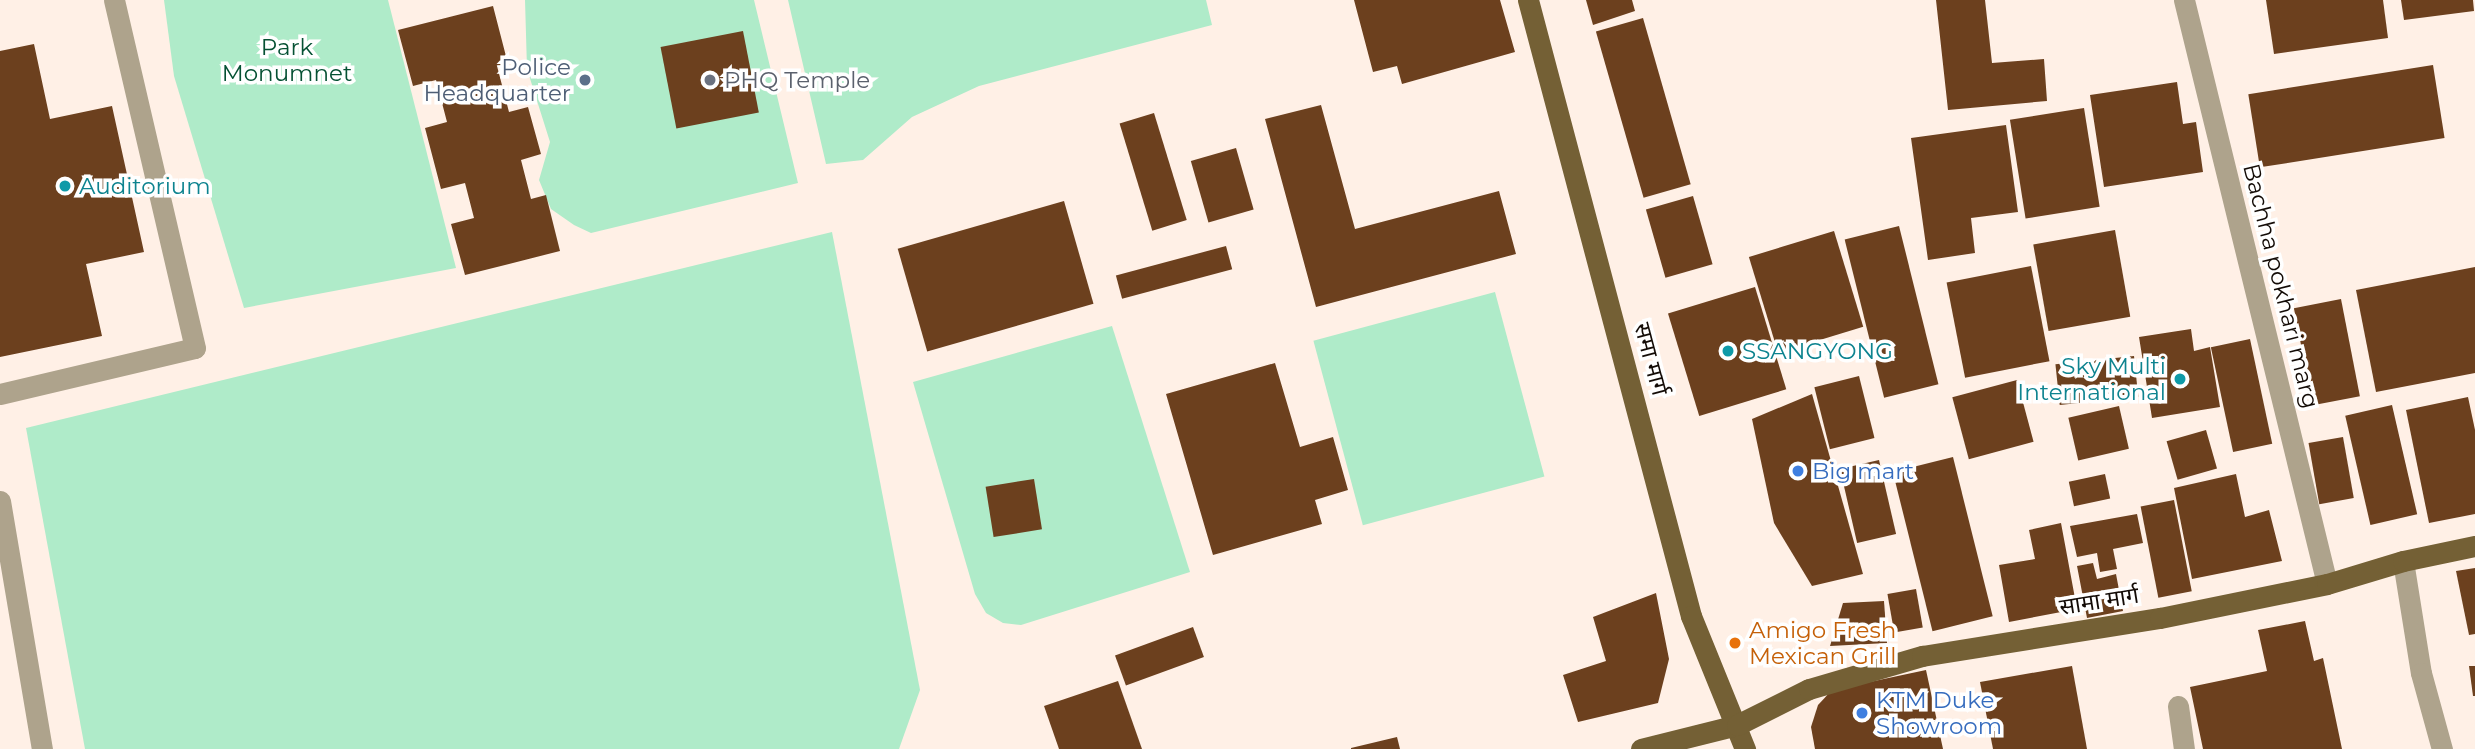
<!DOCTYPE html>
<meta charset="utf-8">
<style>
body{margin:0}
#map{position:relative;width:2475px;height:749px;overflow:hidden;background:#fff0e6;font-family:Montserrat,"Noto Sans Devanagari",sans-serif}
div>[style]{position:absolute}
.green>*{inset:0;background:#afebc9;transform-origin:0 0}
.building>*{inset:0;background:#6c401e;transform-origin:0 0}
.minor>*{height:21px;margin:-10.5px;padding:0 10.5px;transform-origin:10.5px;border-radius:10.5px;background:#aea38c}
.major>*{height:21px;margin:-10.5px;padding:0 10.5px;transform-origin:10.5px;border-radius:10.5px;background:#746035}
.dots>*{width:19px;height:19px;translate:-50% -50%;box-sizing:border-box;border:4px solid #fff;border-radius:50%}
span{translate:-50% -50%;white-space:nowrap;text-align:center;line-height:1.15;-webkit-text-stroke:7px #fff;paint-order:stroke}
.park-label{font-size:23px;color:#055133}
.service-label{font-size:23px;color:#4e5e75}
.right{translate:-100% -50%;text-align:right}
.worship-label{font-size:23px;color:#5b616d}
.left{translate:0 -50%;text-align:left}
.culture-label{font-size:23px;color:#0d838f}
.street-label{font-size:23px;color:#130b06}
.shop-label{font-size:23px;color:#366cbe}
.food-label{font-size:23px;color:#c56008}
</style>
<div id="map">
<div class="green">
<div style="clip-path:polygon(164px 0,388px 0,456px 268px,244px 308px,174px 76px)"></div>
<div style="clip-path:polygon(525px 0,754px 0,798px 183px,591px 233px,574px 225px,551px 209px,539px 180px,550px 142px,527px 69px)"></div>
<div style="clip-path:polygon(788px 0,1206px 0,1212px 25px,979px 86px,912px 117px,863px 160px,826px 164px)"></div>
<div style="clip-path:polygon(832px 232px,920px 690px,899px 749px,85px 749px,26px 428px)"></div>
<div style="left:1495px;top:292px;width:191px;height:188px;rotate:75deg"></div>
<div style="clip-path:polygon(1112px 326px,1190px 572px,1021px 625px,1003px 623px,986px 613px,975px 594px,913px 382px)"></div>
</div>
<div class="building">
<div style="clip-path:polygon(1354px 0,1500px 0,1515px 52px,1402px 84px,1397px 66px,1373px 72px)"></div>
<div style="clip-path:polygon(1586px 0,1632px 0,1635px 11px,1593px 25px)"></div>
<div style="clip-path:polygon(1936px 0,1985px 0,1992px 63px,2044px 59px,2047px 101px,1948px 110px)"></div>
<div style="clip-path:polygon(2266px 0,2383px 0,2388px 38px,2274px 54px)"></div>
<div style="clip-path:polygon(2401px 0,2473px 0,2474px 11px,2404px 20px)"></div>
<div style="clip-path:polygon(493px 6px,508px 64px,497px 66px,509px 112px,528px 107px,541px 154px,521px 160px,531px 199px,546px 195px,560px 251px,465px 275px,451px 224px,474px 218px,465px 183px,441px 189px,425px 128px,447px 122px,436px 80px,413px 86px,398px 30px)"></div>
<div style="left:1643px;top:18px;width:173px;height:49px;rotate:74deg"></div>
<div style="left:743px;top:31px;width:83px;height:84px;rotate:79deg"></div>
<div style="clip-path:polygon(34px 44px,50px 119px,112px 106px,144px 252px,86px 264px,102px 336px,0 357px,0 51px)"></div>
<div style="left:2433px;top:65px;width:74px;height:187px;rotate:81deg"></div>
<div style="clip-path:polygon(2177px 82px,2183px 124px,2196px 122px,2203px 172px,2104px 187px,2090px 95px)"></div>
<div style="clip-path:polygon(1321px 105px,1355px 229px,1499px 191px,1516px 254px,1316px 307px,1265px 119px)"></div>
<div style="left:2084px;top:108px;width:100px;height:75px;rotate:81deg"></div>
<div style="left:1154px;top:113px;width:112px;height:36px;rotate:73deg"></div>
<div style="clip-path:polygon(2006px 125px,2018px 212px,1971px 218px,1975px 253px,1928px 260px,1911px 138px)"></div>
<div style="left:1236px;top:148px;width:64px;height:47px;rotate:74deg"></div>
<div style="left:1693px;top:196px;width:71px;height:49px;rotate:74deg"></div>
<div style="left:1064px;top:201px;width:107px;height:173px;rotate:74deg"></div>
<div style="left:1899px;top:226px;width:163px;height:56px;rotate:76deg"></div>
<div style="left:2115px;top:230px;width:88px;height:83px;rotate:80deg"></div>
<div style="left:1834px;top:231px;width:100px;height:89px;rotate:73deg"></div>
<div style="left:1226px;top:246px;width:24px;height:114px;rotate:75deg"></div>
<div style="left:2031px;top:266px;width:97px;height:86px;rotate:79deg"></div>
<div style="clip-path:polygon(2475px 267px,2475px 373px,2376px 392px,2356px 290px)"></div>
<div style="left:1755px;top:287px;width:107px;height:91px;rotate:73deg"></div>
<div style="left:2341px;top:299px;width:99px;height:48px;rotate:79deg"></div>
<div style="clip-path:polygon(2191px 329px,2194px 351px,2210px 347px,2220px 407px,2152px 418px,2139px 337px)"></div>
<div style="left:2250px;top:339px;width:107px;height:40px;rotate:78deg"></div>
<div style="left:2134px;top:356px;width:41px;height:79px;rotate:84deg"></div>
<div style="clip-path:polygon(1275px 363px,1300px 447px,1333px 437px,1348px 490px,1315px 500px,1322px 524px,1213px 555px,1166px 394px)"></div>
<div style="left:1859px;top:376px;width:64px;height:46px;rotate:76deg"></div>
<div style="left:2017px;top:380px;width:64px;height:67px;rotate:75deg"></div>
<div style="clip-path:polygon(1812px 394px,1863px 574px,1812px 586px,1774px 523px,1752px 419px)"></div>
<div style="clip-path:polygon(2468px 397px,2475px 430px,2475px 514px,2429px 523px,2406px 410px)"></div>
<div style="left:2392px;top:405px;width:112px;height:48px;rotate:77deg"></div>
<div style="left:2119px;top:406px;width:44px;height:52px;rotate:77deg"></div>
<div style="left:2206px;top:430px;width:40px;height:41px;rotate:74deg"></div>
<div style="left:2343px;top:437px;width:62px;height:35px;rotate:80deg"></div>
<div style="left:1953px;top:457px;width:164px;height:62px;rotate:76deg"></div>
<div style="left:1879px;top:460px;width:76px;height:40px;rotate:77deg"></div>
<div style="left:2105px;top:474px;width:25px;height:37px;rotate:78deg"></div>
<div style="clip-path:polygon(2236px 474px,2245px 517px,2269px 510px,2282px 561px,2192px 579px,2174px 488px)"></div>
<div style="left:1034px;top:479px;width:51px;height:49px;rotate:81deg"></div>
<div style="left:2174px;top:500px;width:93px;height:34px;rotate:79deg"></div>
<div style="clip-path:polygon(2137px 514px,2143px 543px,2113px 549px,2117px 569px,2100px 572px,2097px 553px,2077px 557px,2070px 526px)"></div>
<div style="clip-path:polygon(2061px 523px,2077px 609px,2009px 622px,1999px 565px,2035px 559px,2029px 530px)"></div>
<div style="clip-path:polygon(2093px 563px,2097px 579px,2116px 574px,2123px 611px,2087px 618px,2077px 566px)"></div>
<div style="clip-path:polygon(2475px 568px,2475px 634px,2469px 635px,2456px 571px)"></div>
<div style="left:1916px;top:589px;width:39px;height:29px;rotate:80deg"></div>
<div style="clip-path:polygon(1656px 593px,1669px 659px,1658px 703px,1578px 722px,1563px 675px,1606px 661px,1593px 617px)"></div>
<div style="clip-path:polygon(1884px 601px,1887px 643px,1830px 646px,1843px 603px)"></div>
<div style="clip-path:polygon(2305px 621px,2314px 661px,2323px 658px,2342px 749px,2203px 749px,2190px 687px,2267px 671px,2258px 630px)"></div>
<div style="left:1193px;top:627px;width:32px;height:83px;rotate:70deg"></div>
<div style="clip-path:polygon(2072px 666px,2087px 749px,1993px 749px,1980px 682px)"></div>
<div style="clip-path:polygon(2469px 666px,2475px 666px,2475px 696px,2473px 696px)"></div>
<div style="clip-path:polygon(1926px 670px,1943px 749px,1815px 749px,1811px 727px,1818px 705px,1832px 690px)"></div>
<div style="clip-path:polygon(1118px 681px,1142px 749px,1059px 749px,1044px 706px)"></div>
<div style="clip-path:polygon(1397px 737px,1400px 749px,1351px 749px,1351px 748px)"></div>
</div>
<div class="minor">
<div style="left:2184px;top:0;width:601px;rotate:76.24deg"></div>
<div style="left:0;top:394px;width:200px;rotate:-13.3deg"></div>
<div style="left:195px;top:348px;width:357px;rotate:-103.1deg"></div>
<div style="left:0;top:501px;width:252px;rotate:80.4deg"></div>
<div style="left:2403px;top:561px;width:113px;rotate:80.9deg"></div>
<div style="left:2421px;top:673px;width:79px;rotate:74.6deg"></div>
<div style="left:2178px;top:706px;width:43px;rotate:82.1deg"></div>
</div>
<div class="major">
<div style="left:1528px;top:0;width:637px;rotate:75.18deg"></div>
<div style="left:1691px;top:616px;width:144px;rotate:67.9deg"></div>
<div style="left:1641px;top:749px;width:99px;rotate:-14deg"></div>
<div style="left:1737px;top:725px;width:80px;rotate:-26.6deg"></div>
<div style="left:1809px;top:689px;width:118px;rotate:-16.3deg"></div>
<div style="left:1922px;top:656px;width:241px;rotate:-9.1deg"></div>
<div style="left:2160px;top:618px;width:170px;rotate:-11.5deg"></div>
<div style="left:2327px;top:584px;width:79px;rotate:-16.8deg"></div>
<div style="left:2403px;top:561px;width:74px;rotate:-11.8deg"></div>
</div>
<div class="dots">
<div style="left:585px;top:80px;background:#5c6f8a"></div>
<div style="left:710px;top:80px;background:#6b7280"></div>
<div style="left:65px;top:186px;background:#0f9aa8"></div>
<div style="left:1728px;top:351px;background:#0f9aa8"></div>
<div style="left:2180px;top:379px;background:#0f9aa8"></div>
<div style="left:1798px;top:471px;background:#3f7fe0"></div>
<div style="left:1735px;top:643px;background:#e8710a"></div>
<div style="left:1862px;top:713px;background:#3f7fe0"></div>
</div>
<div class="park-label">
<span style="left:287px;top:60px">Park<br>Monumnet</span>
</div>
<div class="service-label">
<span class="right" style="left:571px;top:80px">Police<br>Headquarter</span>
</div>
<div class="worship-label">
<span class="left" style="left:724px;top:80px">PHQ Temple</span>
</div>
<div class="culture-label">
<span class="left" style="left:79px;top:186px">Auditorium</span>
<span class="left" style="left:1742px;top:351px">SSANGYONG</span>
<span class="right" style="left:2166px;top:379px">Sky Multi<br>International</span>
</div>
<div class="street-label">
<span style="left:2281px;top:286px;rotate:76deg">Bachha pokhari marg</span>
<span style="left:1651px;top:359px;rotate:75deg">समा मार्ग</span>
<span style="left:2099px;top:601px;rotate:-9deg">सामा मार्ग</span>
</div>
<div class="shop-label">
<span class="left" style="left:1812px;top:471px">Big mart</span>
<span class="left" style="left:1876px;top:713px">KTM Duke<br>Showroom</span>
</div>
<div class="food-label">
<span class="left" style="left:1749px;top:643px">Amigo Fresh<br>Mexican Grill</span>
</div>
</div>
